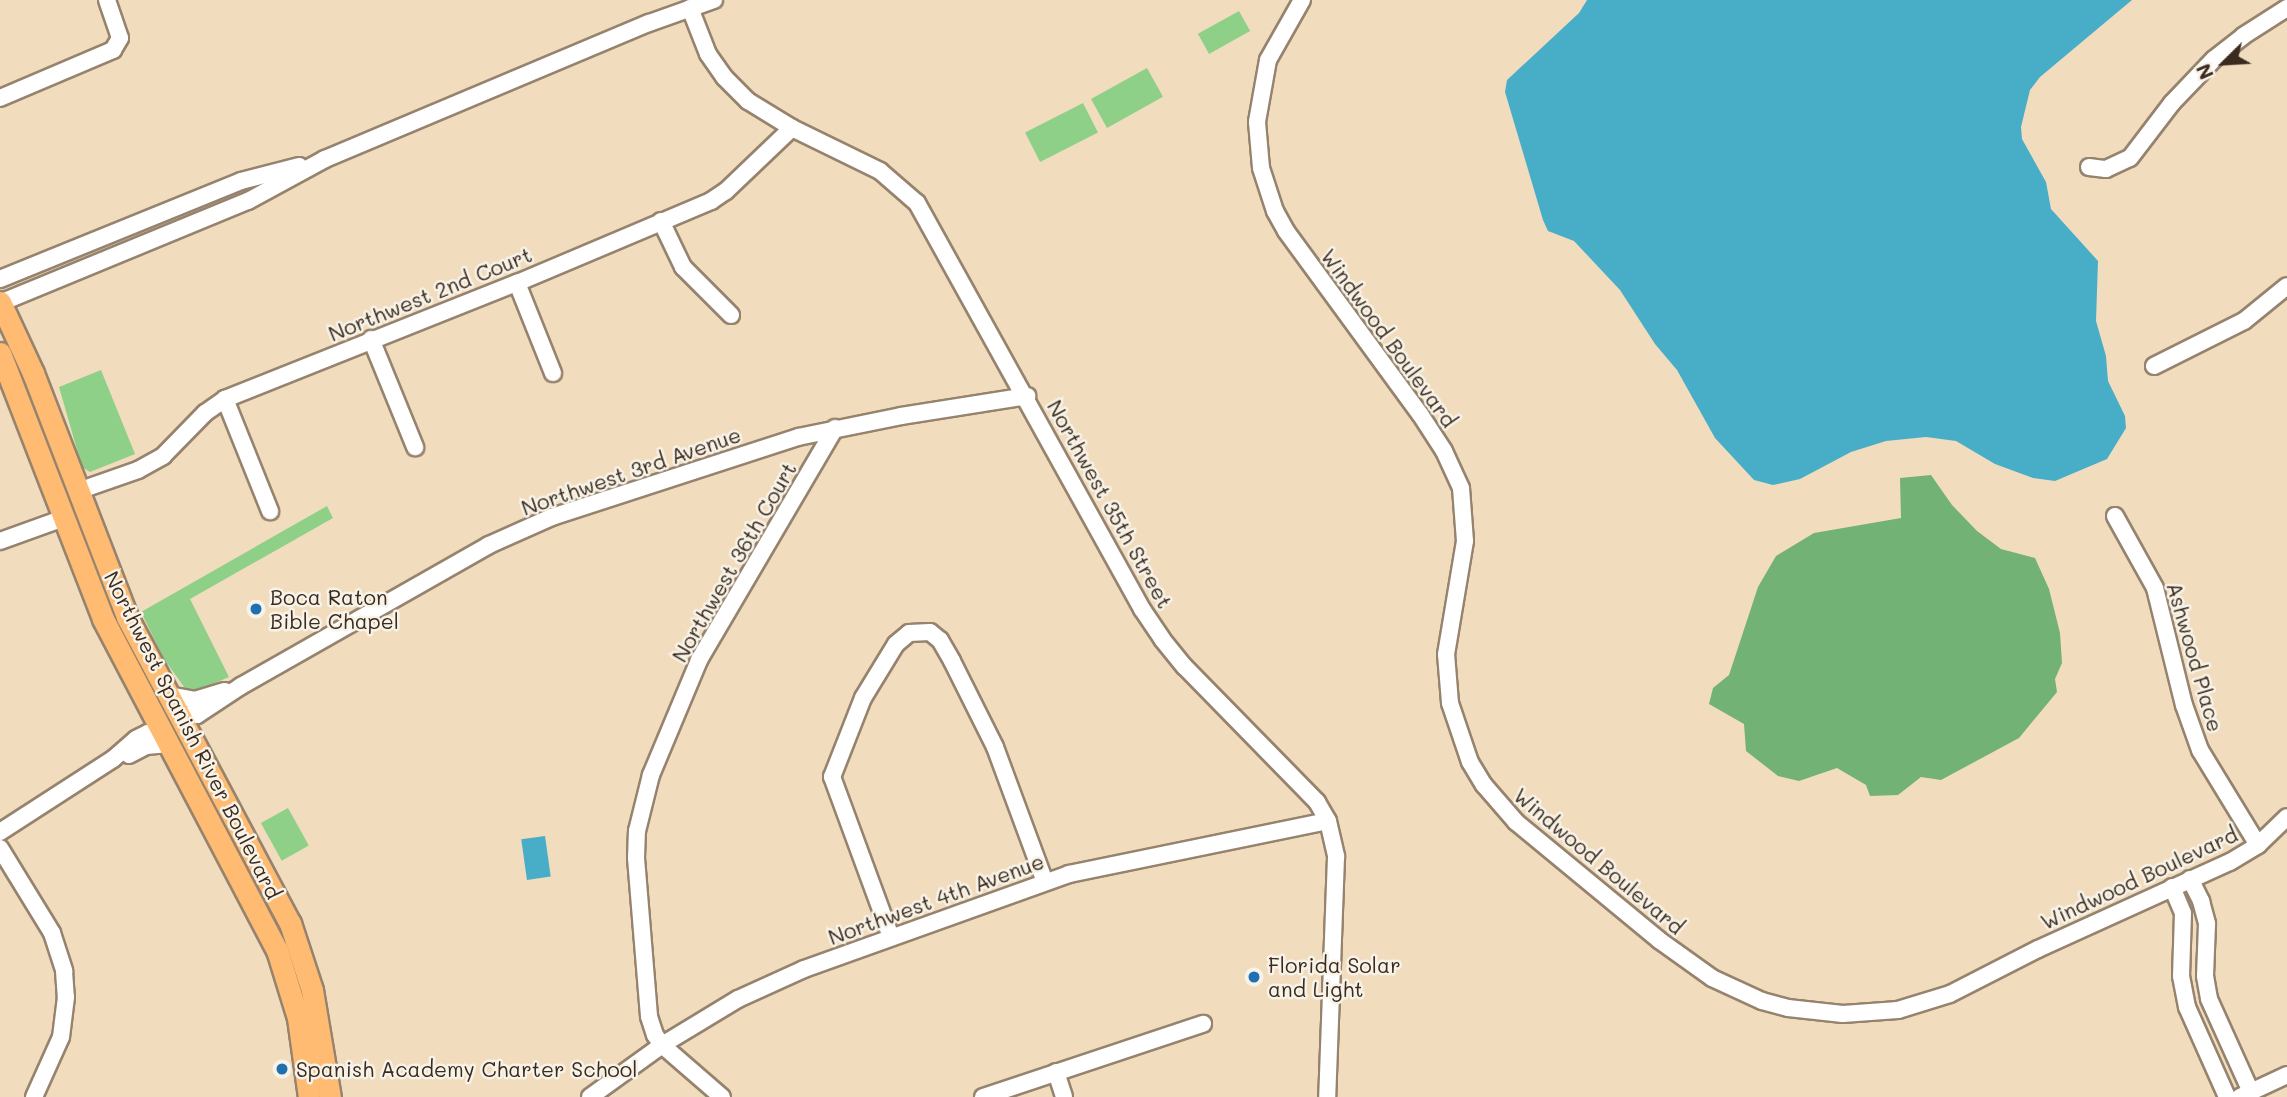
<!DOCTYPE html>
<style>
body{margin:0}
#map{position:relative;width:2287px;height:1097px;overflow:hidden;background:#f2dcbe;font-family:Mali,sans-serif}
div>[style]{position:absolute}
.green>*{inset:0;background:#8ed088;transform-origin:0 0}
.forest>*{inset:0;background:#72b274}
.water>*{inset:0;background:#48aec7;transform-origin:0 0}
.roads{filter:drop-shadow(2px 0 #96836e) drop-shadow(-2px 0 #96836e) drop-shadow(0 2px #96836e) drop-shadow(0 -2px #96836e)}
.minor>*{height:16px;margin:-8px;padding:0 8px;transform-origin:8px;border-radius:8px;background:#fff}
.major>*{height:21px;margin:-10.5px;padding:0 10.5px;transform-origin:10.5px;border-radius:10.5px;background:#febb71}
.dots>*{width:19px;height:19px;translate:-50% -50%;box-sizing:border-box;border:4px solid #f7f3e8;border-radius:50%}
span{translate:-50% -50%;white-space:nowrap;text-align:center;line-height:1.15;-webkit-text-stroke:5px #f7f3e8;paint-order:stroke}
.street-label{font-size:21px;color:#3b2a1e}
.poi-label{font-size:21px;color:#3b2a1e}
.left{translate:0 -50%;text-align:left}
.north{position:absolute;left:2189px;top:28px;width:70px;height:70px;-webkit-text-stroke:5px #f7f3e8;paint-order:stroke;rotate:246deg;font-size:19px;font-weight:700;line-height:28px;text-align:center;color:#3b2a1e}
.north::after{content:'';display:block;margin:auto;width:24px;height:32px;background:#3b2a1e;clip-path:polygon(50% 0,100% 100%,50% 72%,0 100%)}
</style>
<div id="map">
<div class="green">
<div style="left:1239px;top:11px;width:23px;height:47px;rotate:61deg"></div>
<div style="left:1147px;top:68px;width:33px;height:64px;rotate:61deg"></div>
<div style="left:1083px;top:103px;width:33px;height:65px;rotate:63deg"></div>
<div style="clip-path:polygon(101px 370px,135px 454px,90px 472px,82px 467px,59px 387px)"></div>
<div style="clip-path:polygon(327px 506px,333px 518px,190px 599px,229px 677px,196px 691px,187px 691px,164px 659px,141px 612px)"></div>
<div style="left:288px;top:808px;width:43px;height:31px;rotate:61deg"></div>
</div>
<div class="forest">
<div style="clip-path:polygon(1931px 475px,1952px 505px,1977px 531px,2001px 549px,2035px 558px,2049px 589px,2060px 633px,2062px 663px,2055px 679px,2057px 692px,2019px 738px,1941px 780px,1921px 777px,1898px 795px,1870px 796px,1866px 785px,1837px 768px,1799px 781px,1778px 776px,1746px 751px,1744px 724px,1709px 704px,1713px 688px,1729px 675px,1758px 587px,1776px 556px,1814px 533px,1901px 518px,1900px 478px)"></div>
</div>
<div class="water">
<div style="clip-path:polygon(1587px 0,2132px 0,2040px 77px,2030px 90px,2021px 127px,2022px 139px,2046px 182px,2051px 209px,2098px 261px,2096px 321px,2106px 356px,2108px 381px,2125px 416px,2126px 428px,2107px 459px,2055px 481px,2033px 478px,1995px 464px,1956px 441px,1926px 437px,1886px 441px,1851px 452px,1800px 479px,1773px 485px,1754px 480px,1715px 438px,1677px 370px,1655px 344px,1620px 290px,1574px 241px,1548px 231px,1543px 220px,1505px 92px,1507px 80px,1579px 13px)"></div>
<div style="left:545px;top:836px;width:41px;height:24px;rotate:82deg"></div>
</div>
<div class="roads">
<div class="minor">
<div style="left:1302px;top:0;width:69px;rotate:119.5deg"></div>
<div style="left:1268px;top:60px;width:63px;rotate:100.1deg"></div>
<div style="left:1257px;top:122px;width:46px;rotate:85deg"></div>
<div style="left:1261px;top:168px;width:45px;rotate:72deg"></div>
<div style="left:1275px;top:211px;width:23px;rotate:61deg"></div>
<div style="left:1286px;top:231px;width:227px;rotate:53.8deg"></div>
<div style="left:1420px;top:414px;width:44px;rotate:57deg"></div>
<div style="left:1444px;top:451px;width:41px;rotate:65.3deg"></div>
<div style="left:1461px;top:488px;width:53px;rotate:85.7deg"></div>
<div style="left:1465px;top:541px;width:115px;rotate:99.5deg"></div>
<div style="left:1446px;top:654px;width:49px;rotate:85.3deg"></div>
<div style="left:1450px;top:703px;width:62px;rotate:71.3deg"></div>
<div style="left:1470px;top:762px;width:27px;rotate:59deg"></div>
<div style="left:1484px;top:785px;width:49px;rotate:49.1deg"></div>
<div style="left:1516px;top:822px;width:185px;rotate:39.5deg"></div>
<div style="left:1659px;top:940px;width:65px;rotate:35.6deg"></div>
<div style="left:1712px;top:978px;width:55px;rotate:24.7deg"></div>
<div style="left:1762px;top:1001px;width:27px;rotate:15deg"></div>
<div style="left:1788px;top:1008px;width:55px;rotate:6.2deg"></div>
<div style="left:1843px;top:1014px;width:55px;rotate:-4.2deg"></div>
<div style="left:1898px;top:1010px;width:54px;rotate:-17.1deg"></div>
<div style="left:1950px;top:994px;width:99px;rotate:-27.1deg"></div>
<div style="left:2038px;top:949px;width:211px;rotate:-24.4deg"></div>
<div style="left:2230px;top:862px;width:33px;rotate:-31deg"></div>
<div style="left:2258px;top:845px;width:40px;rotate:-44deg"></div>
<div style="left:690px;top:8px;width:49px;rotate:68.6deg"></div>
<div style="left:708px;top:54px;width:28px;rotate:55deg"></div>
<div style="left:724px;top:77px;width:34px;rotate:45deg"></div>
<div style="left:748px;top:101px;width:52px;rotate:31.5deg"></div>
<div style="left:792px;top:128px;width:98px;rotate:26deg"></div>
<div style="left:880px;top:171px;width:49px;rotate:40.9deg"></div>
<div style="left:917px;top:203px;width:464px;rotate:61deg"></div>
<div style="left:1142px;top:609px;width:36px;rotate:56deg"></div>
<div style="left:1162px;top:639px;width:36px;rotate:51deg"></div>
<div style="left:1185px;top:667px;width:189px;rotate:45.6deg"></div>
<div style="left:1317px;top:802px;width:22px;rotate:60deg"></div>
<div style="left:1328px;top:821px;width:37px;rotate:77deg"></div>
<div style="left:1336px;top:857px;width:240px;rotate:92.1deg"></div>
<div style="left:0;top:98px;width:123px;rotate:-23deg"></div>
<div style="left:113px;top:50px;width:14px;rotate:-60deg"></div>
<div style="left:120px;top:38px;width:40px;rotate:-108.9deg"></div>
<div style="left:2089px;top:167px;width:17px;rotate:7deg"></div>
<div style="left:2106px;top:169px;width:26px;rotate:-25deg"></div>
<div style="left:2130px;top:158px;width:69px;rotate:-52.6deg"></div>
<div style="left:2172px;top:103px;width:61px;rotate:-46.3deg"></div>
<div style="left:2214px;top:59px;width:37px;rotate:-38deg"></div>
<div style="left:2243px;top:36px;width:52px;rotate:-32.5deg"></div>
<div style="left:661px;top:221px;width:51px;rotate:64.4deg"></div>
<div style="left:683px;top:267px;width:68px;rotate:45deg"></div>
<div style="left:0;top:279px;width:260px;rotate:-22.1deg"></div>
<div style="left:241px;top:181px;width:60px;rotate:-14.5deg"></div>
<div style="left:517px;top:283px;width:97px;rotate:68.2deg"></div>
<div style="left:0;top:303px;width:268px;rotate:-22.4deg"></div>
<div style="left:248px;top:201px;width:88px;rotate:-28.6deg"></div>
<div style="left:325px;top:159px;width:351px;rotate:-22.8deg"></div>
<div style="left:649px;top:23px;width:69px;rotate:-19.5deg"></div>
<div style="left:371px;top:339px;width:117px;rotate:67.8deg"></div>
<div style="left:2154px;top:366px;width:101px;rotate:-26.6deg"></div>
<div style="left:2244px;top:321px;width:55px;rotate:-39.1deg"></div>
<div style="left:225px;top:399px;width:121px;rotate:68.1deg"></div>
<div style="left:78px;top:491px;width:64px;rotate:-19.3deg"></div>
<div style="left:138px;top:470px;width:29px;rotate:-29deg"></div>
<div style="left:163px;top:456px;width:60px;rotate:-45.7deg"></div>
<div style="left:205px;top:413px;width:24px;rotate:-35deg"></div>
<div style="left:225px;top:399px;width:314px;rotate:-21.7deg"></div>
<div style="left:517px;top:283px;width:211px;rotate:-22.9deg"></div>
<div style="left:711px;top:201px;width:18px;rotate:-34deg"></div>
<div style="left:726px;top:191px;width:91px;rotate:-43.7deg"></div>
<div style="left:2115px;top:516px;width:82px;rotate:60.9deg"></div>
<div style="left:2155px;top:588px;width:121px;rotate:76.1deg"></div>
<div style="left:2184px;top:705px;width:48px;rotate:70.4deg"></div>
<div style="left:2200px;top:750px;width:111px;rotate:58.6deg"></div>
<div style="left:0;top:541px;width:68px;rotate:-19.8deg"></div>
<div style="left:169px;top:695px;width:26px;rotate:11deg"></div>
<div style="left:195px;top:700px;width:31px;rotate:-17deg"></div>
<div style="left:180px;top:715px;width:17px"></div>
<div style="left:197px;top:715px;width:53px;rotate:-33.4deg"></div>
<div style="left:241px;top:686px;width:285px;rotate:-29.6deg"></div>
<div style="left:489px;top:545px;width:69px;rotate:-24deg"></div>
<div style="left:552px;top:517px;width:259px;rotate:-18deg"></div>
<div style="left:798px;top:437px;width:105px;rotate:-11.5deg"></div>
<div style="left:901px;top:416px;width:128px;rotate:-9deg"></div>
<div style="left:129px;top:755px;width:19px;rotate:-28deg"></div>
<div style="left:146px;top:746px;width:23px;rotate:-5deg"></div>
<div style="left:0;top:832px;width:135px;rotate:-32.9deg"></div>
<div style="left:113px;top:759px;width:30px;rotate:-41deg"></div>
<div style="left:136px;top:739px;width:13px;rotate:-27deg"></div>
<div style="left:148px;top:733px;width:15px"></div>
<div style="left:0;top:848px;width:100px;rotate:58.5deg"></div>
<div style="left:52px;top:933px;width:40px;rotate:72deg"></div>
<div style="left:64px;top:971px;width:26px;rotate:86deg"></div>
<div style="left:66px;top:997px;width:40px;rotate:97.1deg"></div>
<div style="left:61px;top:1037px;width:66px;rotate:114.2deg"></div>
<div style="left:2190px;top:879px;width:25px;rotate:63deg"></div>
<div style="left:2201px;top:901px;width:24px;rotate:75deg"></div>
<div style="left:2207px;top:924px;width:52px;rotate:92.2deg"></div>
<div style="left:2205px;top:976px;width:23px;rotate:80deg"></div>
<div style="left:2209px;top:999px;width:102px;rotate:65.7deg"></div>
<div style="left:2172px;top:887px;width:28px;rotate:67deg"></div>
<div style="left:2183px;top:913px;width:63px;rotate:91.8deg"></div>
<div style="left:2181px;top:976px;width:32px;rotate:79deg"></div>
<div style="left:2187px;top:1007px;width:98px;rotate:66deg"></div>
<div style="left:891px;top:937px;width:171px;rotate:-110.2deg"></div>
<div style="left:832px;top:777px;width:85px;rotate:-68.6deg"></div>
<div style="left:863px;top:698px;width:63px;rotate:-58.6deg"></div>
<div style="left:896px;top:644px;width:17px;rotate:-40deg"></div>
<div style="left:909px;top:633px;width:21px;rotate:-3deg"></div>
<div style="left:930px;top:632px;width:13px;rotate:39deg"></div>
<div style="left:940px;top:640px;width:24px;rotate:60deg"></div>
<div style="left:952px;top:661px;width:96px;rotate:63.4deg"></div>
<div style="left:995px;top:747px;width:144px;rotate:69.7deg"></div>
<div style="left:1056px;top:1072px;width:26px;rotate:72deg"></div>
<div style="left:590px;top:1097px;width:89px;rotate:-35.8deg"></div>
<div style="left:662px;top:1045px;width:89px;rotate:-31.2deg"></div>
<div style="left:738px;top:999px;width:72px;rotate:-24.4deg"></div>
<div style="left:804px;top:969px;width:282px;rotate:-19.7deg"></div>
<div style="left:1069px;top:874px;width:264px;rotate:-11.6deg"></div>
<div style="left:722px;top:1097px;width:79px;rotate:-139.1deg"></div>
<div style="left:662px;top:1045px;width:12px;rotate:-125deg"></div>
<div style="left:655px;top:1035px;width:20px;rotate:-108deg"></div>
<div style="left:649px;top:1016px;width:159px;rotate:-94.7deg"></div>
<div style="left:636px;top:858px;width:27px;rotate:-88deg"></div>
<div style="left:637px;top:831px;width:58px;rotate:-76deg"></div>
<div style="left:651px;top:775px;width:125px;rotate:-67.3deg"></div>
<div style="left:699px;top:660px;width:269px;rotate:-59.6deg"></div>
<div style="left:983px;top:1097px;width:232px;rotate:-18.4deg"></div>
<div style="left:2240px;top:1097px;width:52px;rotate:-25.1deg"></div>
</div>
<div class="major">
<div style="left:0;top:302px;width:78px;rotate:65.1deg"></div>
<div style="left:33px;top:373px;width:261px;rotate:68.9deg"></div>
<div style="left:127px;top:617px;width:347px;rotate:62deg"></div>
<div style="left:290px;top:923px;width:71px;rotate:71.8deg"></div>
<div style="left:312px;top:990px;width:109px;rotate:80.5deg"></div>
<div style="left:0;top:353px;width:285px;rotate:68.8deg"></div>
<div style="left:103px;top:619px;width:374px;rotate:62.3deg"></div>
<div style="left:277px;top:950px;width:71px;rotate:72.8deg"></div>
<div style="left:298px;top:1018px;width:80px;rotate:82.1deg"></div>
</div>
</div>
<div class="dots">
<div style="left:256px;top:609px;background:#1f6fb2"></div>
<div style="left:1254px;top:977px;background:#1f6fb2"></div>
<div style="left:282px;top:1069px;background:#1f6fb2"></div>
</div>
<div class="street-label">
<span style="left:430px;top:294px;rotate:-22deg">Northwest 2nd Court</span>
<span style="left:1389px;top:338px;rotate:54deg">Windwood Boulevard</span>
<span style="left:631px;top:471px;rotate:-19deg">Northwest 3rd Avenue</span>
<span style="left:1110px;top:504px;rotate:61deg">Northwest 35th Street</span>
<span style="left:734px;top:562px;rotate:-60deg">Northwest 36th Court</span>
<span style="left:2195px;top:657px;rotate:74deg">Ashwood Place</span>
<span style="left:193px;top:735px;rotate:63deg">Northwest Spanish River Boulevard</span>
<span style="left:1599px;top:861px;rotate:40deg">Windwood Boulevard</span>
<span style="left:2139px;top:878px;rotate:-25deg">Windwood Boulevard</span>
<span style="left:936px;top:899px;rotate:-20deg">Northwest 4th Avenue</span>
</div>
<div class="poi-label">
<span class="left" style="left:270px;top:609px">Boca Raton<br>Bible Chapel</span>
<span class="left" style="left:1268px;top:977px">Florida Solar<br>and Light</span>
<span class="left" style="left:296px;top:1069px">Spanish Academy Charter School</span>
</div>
<div class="north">N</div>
</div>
